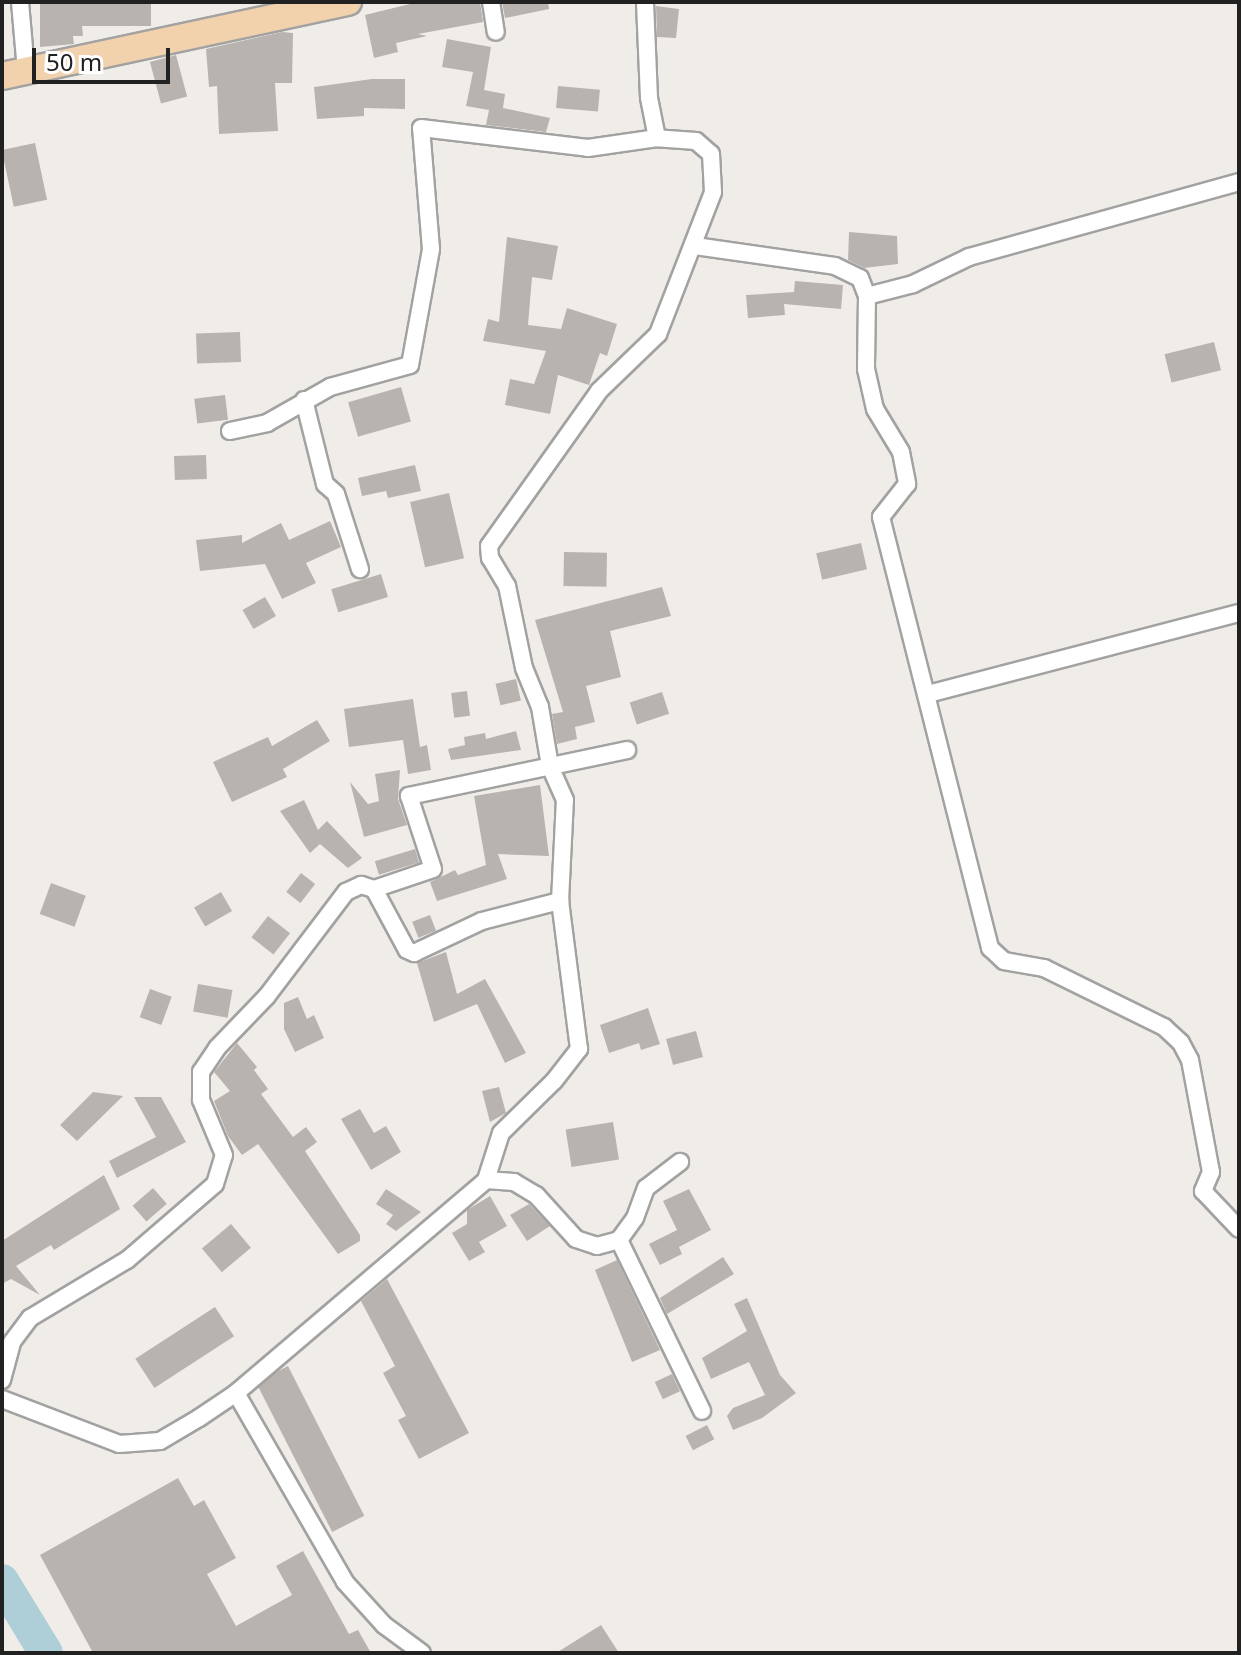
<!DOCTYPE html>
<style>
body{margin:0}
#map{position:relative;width:1241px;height:1655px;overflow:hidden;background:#f0ede9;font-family:"Noto Sans",sans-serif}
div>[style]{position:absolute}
.river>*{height:34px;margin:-17px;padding:0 17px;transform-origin:17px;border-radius:17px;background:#afcfd8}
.building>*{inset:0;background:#b9b3af;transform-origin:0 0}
.roads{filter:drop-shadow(2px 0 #a2a2a2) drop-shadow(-2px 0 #a2a2a2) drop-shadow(0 2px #a2a2a2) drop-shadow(0 -2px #a2a2a2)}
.minor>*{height:16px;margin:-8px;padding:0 8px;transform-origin:8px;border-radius:8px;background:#fff}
.primary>*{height:26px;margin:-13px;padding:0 13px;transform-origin:13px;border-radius:13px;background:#f1d2ad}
span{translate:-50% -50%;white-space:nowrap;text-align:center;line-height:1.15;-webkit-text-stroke:8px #fff;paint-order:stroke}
.frame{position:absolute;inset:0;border:4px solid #212121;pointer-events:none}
.scale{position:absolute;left:32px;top:48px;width:138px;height:36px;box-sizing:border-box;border:4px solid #212121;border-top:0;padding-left:10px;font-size:24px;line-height:28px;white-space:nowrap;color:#212121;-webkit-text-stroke:6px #fff;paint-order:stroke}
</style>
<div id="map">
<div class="river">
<div style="left:2px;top:1581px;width:84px;rotate:58.6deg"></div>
</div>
<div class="building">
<div style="clip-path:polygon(40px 2px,151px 2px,151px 26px,82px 26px,83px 36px,73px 36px,74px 44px,40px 47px)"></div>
<div style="clip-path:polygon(418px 2px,480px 2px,483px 22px,418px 34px,427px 36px,396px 43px,398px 52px,374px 58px,365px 15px)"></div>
<div style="clip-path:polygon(502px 2px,548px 2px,549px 9px,505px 18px)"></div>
<div style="clip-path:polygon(656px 6px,679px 9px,676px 38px,657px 37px)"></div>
<div style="clip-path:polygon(282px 32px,293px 33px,292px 83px,275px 83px,278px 131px,219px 134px,217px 86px,209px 87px,206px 49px)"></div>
<div style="clip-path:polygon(447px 39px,491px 47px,484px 90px,505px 94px,503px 108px,550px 118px,546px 132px,486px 125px,489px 110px,466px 106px,473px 72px,442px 67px)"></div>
<div style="left:176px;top:55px;width:43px;height:27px;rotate:75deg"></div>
<div style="clip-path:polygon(372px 79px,405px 79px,405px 109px,364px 108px,364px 116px,317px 119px,314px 87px)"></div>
<div style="left:558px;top:86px;width:42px;height:22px;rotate:5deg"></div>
<div style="left:35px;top:143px;width:58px;height:34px;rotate:78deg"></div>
<div style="clip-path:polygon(849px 232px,897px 236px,898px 264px,864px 268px,848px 260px)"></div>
<div style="clip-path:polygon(507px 237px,558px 246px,552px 280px,532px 277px,528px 325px,561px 329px,567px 308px,617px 324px,607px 356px,600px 353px,589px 385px,558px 375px,550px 414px,505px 405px,510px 379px,534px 384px,546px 351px,483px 341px,488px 319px,499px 322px)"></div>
<div style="clip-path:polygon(795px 281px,843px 285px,841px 309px,784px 304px,785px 315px,748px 318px,746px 295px,794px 292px)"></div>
<div style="left:240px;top:332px;width:30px;height:44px;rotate:88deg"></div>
<div style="left:1214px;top:342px;width:29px;height:51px;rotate:76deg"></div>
<div style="left:401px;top:387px;width:36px;height:55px;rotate:74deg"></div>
<div style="left:225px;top:395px;width:25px;height:31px;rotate:83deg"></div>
<div style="left:206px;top:455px;width:24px;height:32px;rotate:88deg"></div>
<div style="clip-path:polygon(415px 465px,421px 491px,388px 498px,386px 491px,362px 496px,358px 478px)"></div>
<div style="left:449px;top:493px;width:67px;height:40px;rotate:77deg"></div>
<div style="clip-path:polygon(330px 521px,341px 547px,306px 563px,316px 583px,282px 599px,265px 564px,200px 571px,196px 540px,242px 535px,242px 543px,281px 523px,289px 540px)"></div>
<div style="left:861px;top:543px;width:27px;height:46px;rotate:77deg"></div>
<div style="left:564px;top:552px;width:43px;height:34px;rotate:1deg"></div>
<div style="left:381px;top:574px;width:24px;height:52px;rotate:73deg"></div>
<div style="clip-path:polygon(662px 587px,671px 616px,610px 631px,621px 677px,586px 686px,595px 722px,575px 727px,577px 739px,557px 744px,552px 714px,563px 712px,535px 620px)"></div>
<div style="left:265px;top:597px;width:22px;height:26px;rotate:60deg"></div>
<div style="left:516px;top:679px;width:22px;height:21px;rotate:77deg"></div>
<div style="left:467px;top:691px;width:25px;height:16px;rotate:83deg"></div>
<div style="left:662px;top:692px;width:23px;height:34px;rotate:72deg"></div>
<div style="clip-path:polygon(413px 699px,420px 747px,427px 745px,431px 770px,408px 774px,403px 740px,349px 747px,344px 709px)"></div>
<div style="clip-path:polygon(317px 720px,330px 741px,283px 769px,287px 777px,232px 802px,213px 762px,268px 737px,272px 746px)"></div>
<div style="clip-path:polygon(516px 731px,521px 750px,451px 760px,448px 749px,465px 745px,464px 737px,485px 733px,486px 739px)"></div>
<div style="clip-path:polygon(400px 770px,398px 799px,407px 825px,364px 837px,350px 782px,368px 804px,379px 801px,375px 774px)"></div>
<div style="clip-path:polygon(540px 785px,549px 856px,498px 854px,507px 879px,437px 901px,430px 882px,455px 870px,458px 875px,486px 865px,474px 796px)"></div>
<div style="clip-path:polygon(304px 800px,318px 830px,327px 821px,362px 858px,348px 868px,320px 844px,310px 853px,280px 811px)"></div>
<div style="left:415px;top:849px;width:14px;height:42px;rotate:73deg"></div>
<div style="left:301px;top:873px;width:18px;height:24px;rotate:38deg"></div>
<div style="left:51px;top:883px;width:37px;height:33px;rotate:20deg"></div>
<div style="left:221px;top:892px;width:22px;height:31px;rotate:60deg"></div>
<div style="left:430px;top:915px;width:17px;height:19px;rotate:69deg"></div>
<div style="left:268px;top:916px;width:28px;height:27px;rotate:38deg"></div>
<div style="clip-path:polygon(446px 952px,457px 994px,485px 979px,526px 1053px,505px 1063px,477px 1004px,434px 1022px,417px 963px)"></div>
<div style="left:198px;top:984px;width:35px;height:28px;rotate:10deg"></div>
<div style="left:150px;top:989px;width:23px;height:30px;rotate:20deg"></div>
<div style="clip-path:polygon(298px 997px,307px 1019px,314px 1015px,324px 1038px,295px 1052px,284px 1029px,284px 1003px)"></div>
<div style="clip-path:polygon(648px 1008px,660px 1044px,641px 1050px,639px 1043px,609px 1053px,600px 1025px)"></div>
<div style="left:696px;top:1031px;width:27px;height:31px;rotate:75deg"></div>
<div style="clip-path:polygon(237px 1043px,257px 1067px,254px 1070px,268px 1089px,261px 1094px,293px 1137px,306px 1127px,317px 1142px,305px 1151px,360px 1235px,360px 1241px,338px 1254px,258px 1144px,242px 1155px,228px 1136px,214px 1101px,230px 1091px,214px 1072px)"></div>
<div style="clip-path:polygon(499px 1087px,506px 1113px,490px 1122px,482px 1091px)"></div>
<div style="clip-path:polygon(93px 1092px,123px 1096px,77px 1141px,60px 1125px)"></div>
<div style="clip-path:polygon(134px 1097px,161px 1097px,186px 1142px,117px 1178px,109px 1161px,156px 1137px)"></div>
<div style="clip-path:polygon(360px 1109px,374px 1133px,386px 1126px,401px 1152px,371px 1170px,341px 1119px)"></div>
<div style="left:613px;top:1122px;width:38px;height:48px;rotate:81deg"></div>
<div style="clip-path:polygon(104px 1175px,120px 1209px,54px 1250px,51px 1245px,16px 1266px,40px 1295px,11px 1279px,2px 1284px,2px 1241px)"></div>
<div style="left:153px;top:1188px;width:21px;height:27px;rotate:49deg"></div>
<div style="clip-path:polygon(386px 1189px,421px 1212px,396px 1231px,386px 1224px,393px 1215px,376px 1204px)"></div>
<div style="clip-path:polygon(689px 1189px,711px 1230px,679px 1247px,682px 1254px,660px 1265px,649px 1244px,677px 1230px,663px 1201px)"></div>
<div style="clip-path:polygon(490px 1196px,507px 1226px,479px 1242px,485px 1252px,469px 1261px,452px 1233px,467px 1224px,467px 1210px)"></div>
<div style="clip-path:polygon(529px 1204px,550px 1226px,527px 1241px,510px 1215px)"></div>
<div style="left:231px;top:1224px;width:31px;height:38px;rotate:50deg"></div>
<div style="clip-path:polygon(723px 1257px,734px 1274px,667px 1314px,660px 1298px)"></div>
<div style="clip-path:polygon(617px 1260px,660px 1350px,632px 1362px,595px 1270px)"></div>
<div style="clip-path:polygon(387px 1279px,469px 1433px,419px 1459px,398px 1420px,406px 1416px,383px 1373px,395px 1366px,361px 1301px)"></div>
<div style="clip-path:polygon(747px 1298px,780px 1375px,796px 1393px,762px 1418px,733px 1430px,727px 1416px,733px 1408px,765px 1395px,749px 1362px,711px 1379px,702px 1358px,747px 1331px,734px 1304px)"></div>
<div style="left:215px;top:1307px;width:35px;height:95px;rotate:57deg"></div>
<div style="left:288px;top:1366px;width:168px;height:36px;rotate:63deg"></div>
<div style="left:672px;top:1374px;width:19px;height:19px;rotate:65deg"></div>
<div style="left:707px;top:1425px;width:16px;height:24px;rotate:63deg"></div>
<div style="clip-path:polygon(178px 1478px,194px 1506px,204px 1500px,236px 1558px,207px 1574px,236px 1626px,292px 1595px,276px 1566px,303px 1551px,349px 1634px,358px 1630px,371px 1653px,93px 1653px,40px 1555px)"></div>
<div style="clip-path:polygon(601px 1625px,619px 1653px,556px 1653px)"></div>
</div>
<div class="roads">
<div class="minor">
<div style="left:20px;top:2px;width:69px;rotate:85deg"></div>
<div style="left:491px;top:2px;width:30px;rotate:81deg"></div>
<div style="left:695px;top:246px;width:141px;rotate:8.1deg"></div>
<div style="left:835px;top:266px;width:28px;rotate:26deg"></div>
<div style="left:860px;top:278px;width:19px;rotate:69deg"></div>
<div style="left:867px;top:296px;width:73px;rotate:90.8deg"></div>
<div style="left:866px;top:369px;width:41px;rotate:77.3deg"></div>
<div style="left:875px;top:409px;width:50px;rotate:58.8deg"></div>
<div style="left:901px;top:452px;width:33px;rotate:79deg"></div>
<div style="left:907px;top:484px;width:42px;rotate:128.2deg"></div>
<div style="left:881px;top:517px;width:445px;rotate:75.8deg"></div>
<div style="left:990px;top:948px;width:19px;rotate:43deg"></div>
<div style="left:1004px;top:961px;width:41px;rotate:9.9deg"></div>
<div style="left:1044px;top:968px;width:134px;rotate:26.2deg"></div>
<div style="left:1164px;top:1027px;width:23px;rotate:43deg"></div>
<div style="left:1181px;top:1043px;width:19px;rotate:62deg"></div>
<div style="left:1190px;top:1060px;width:114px;rotate:79.4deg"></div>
<div style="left:1211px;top:1172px;width:21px;rotate:113deg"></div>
<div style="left:1203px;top:1191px;width:52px;rotate:46.5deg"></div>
<div style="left:867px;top:296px;width:48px;rotate:-14.6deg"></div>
<div style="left:913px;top:284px;width:62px;rotate:-25.7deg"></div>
<div style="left:969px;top:257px;width:280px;rotate:-15.5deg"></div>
<div style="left:304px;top:400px;width:87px;rotate:76deg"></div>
<div style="left:325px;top:484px;width:15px;rotate:42deg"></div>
<div style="left:336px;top:494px;width:79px;rotate:72.3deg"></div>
<div style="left:230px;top:431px;width:38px;rotate:-12deg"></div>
<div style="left:267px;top:423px;width:73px;rotate:-29.7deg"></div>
<div style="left:330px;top:387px;width:83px;rotate:-15.4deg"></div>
<div style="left:410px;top:365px;width:118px;rotate:-79.7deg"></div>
<div style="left:431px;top:249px;width:121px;rotate:-94.7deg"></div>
<div style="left:421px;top:128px;width:168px;rotate:6.8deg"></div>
<div style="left:588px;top:148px;width:70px;rotate:-8.2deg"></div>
<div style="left:928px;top:694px;width:321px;rotate:-14.6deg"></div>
<div style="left:374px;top:889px;width:62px;rotate:-18.7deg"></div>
<div style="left:433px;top:869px;width:77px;rotate:-108.2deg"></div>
<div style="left:409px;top:796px;width:223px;rotate:-11.9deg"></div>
<div style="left:486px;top:1180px;width:28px;rotate:4deg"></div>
<div style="left:514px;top:1182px;width:26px;rotate:31deg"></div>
<div style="left:536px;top:1195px;width:59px;rotate:47.7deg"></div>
<div style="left:576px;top:1239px;width:22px;rotate:18deg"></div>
<div style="left:597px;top:1246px;width:23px;rotate:-15deg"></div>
<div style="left:619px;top:1240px;width:27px;rotate:-54deg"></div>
<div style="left:635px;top:1218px;width:32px;rotate:-70deg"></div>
<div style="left:646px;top:1188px;width:43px;rotate:-37.4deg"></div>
<div style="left:619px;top:1240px;width:190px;rotate:64.1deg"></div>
<div style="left:2px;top:1380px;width:39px;rotate:-75deg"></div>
<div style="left:12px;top:1342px;width:30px;rotate:-53deg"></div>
<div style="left:30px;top:1318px;width:113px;rotate:-30.9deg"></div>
<div style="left:127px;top:1260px;width:116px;rotate:-40.8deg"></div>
<div style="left:215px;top:1184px;width:30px;rotate:-73deg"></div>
<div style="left:224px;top:1155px;width:60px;rotate:-112.7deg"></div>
<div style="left:201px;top:1100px;width:28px;rotate:-90deg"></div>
<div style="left:201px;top:1072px;width:29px;rotate:-56deg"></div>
<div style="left:217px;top:1048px;width:72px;rotate:-46.1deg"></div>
<div style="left:267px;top:996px;width:131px;rotate:-52.8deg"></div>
<div style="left:346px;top:892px;width:17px;rotate:-25deg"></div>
<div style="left:361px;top:885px;width:14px;rotate:17deg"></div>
<div style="left:374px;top:889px;width:69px;rotate:61.6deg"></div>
<div style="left:407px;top:950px;width:8px;rotate:23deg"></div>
<div style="left:414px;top:953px;width:75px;rotate:-25.2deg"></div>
<div style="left:482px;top:921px;width:81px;rotate:-14.4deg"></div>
<div style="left:236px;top:1393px;width:218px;rotate:60deg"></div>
<div style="left:345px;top:1582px;width:58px;rotate:47.8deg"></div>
<div style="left:384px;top:1625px;width:47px;rotate:36.4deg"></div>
<div style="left:2px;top:1399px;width:125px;rotate:21deg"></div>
<div style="left:119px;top:1444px;width:41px;rotate:-4.2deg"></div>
<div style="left:160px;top:1441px;width:45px;rotate:-30.5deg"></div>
<div style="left:199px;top:1418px;width:45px;rotate:-34deg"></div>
<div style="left:236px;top:1393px;width:328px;rotate:-40.4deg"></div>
<div style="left:486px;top:1180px;width:49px;rotate:-72.3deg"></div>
<div style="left:501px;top:1133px;width:74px;rotate:-44.5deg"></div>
<div style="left:554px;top:1081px;width:41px;rotate:-52deg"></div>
<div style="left:579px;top:1049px;width:149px;rotate:-97.3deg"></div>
<div style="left:560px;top:901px;width:101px;rotate:-87.2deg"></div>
<div style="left:565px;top:800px;width:37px;rotate:-114deg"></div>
<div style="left:550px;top:766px;width:60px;rotate:-99.6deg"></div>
<div style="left:540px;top:707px;width:42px;rotate:-112.3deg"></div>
<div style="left:524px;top:668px;width:84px;rotate:-101.7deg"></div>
<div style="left:507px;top:586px;width:33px;rotate:-121deg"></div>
<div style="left:490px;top:558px;width:12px;rotate:-95deg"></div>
<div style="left:489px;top:546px;width:190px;rotate:-54.6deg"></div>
<div style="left:599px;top:391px;width:82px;rotate:-44deg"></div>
<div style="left:658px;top:334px;width:152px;rotate:-68.8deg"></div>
<div style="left:713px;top:192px;width:38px;rotate:-93deg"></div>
<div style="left:711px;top:154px;width:20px;rotate:-139deg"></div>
<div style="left:696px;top:141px;width:39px;rotate:-176deg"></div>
<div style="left:657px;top:138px;width:41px;rotate:-101.3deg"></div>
<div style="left:649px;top:98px;width:96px;rotate:-92.4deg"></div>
</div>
<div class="primary">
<div style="left:2px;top:76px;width:354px;rotate:-12.1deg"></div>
</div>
</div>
<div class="frame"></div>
<div class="scale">50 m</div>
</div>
